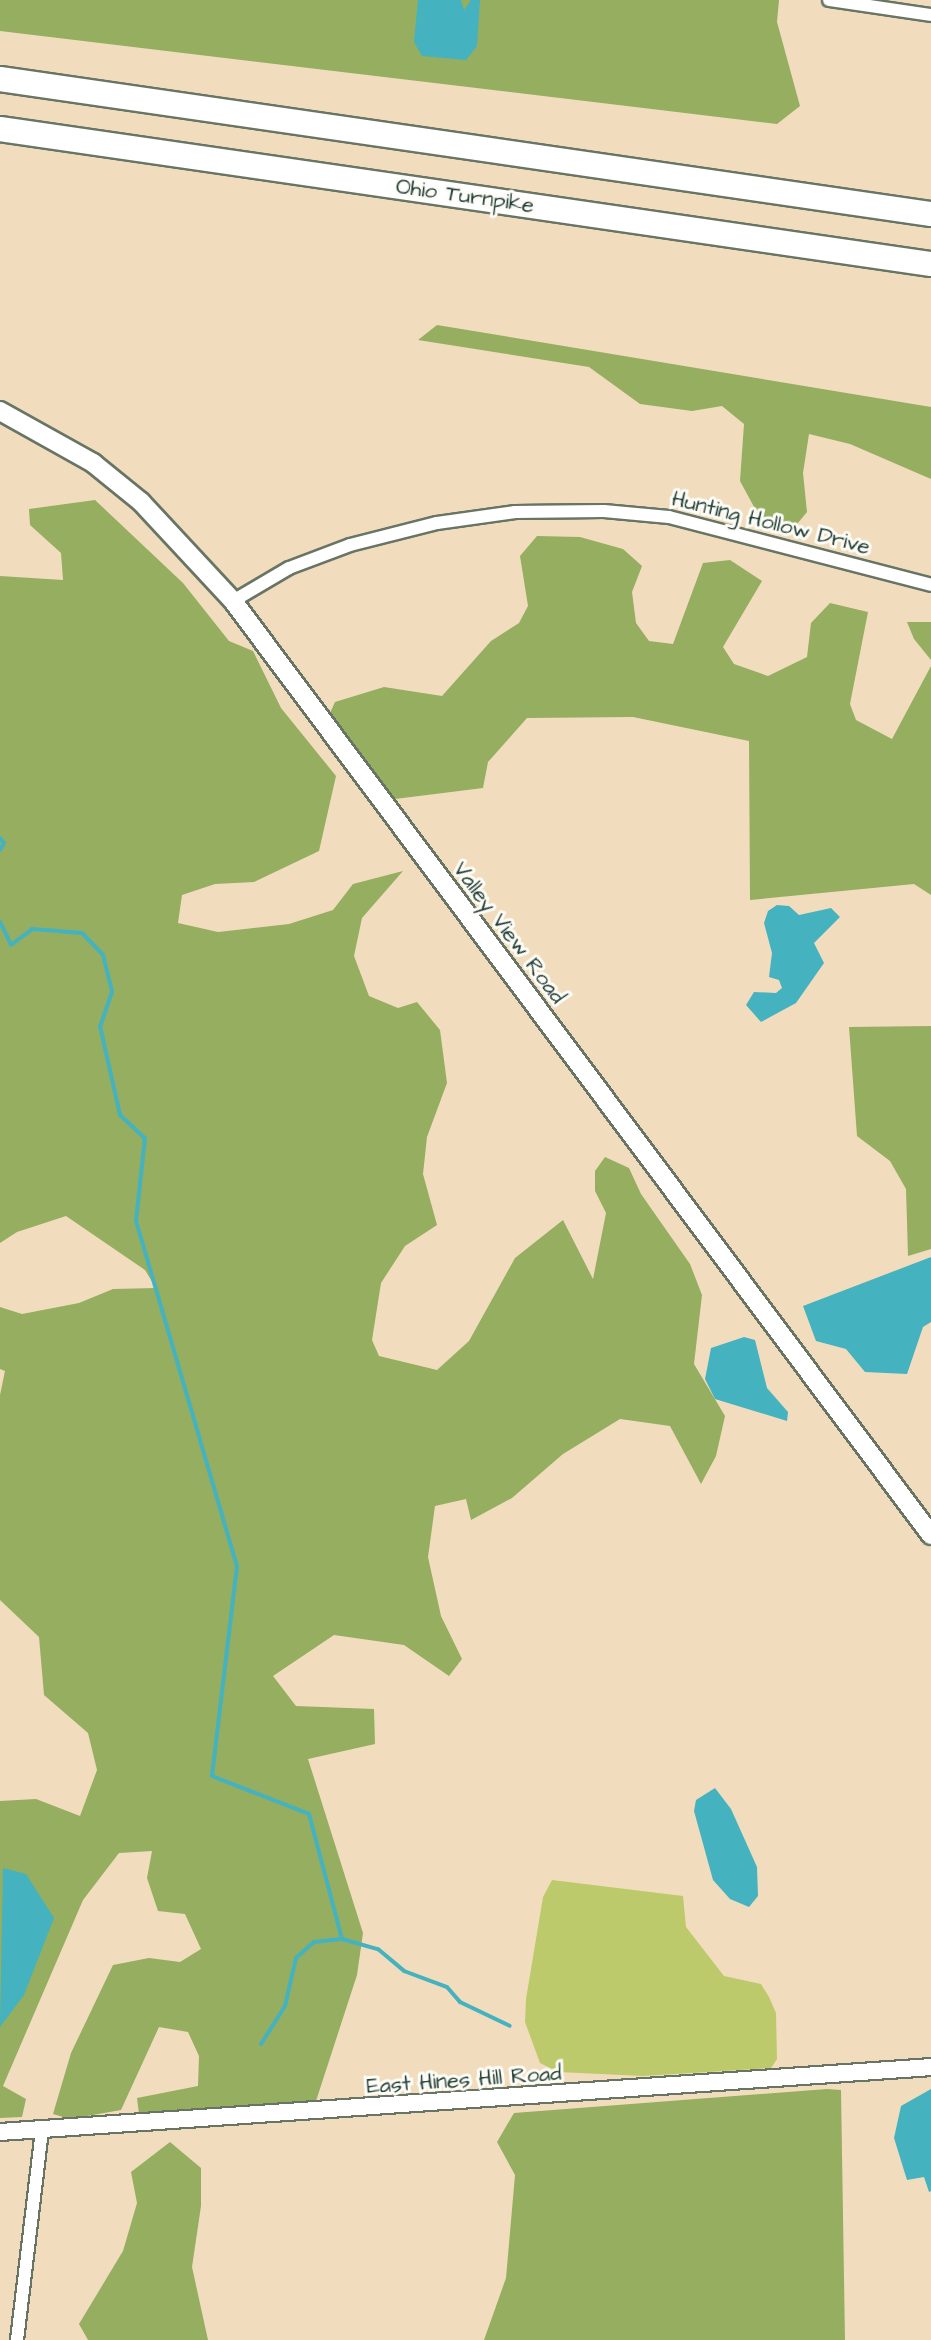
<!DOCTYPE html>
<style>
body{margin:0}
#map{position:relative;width:931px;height:2340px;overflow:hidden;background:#f1ddbd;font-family:"Architects Daughter",sans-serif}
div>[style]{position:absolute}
.green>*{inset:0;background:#bcca6c}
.forest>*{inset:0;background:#95ae60}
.water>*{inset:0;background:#44b2bf}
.stream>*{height:4px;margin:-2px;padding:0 2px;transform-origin:2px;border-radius:2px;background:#44b2bf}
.roads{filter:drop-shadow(2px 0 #687564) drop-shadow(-2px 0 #687564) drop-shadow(0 2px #687564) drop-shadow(0 -2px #687564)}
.minor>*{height:12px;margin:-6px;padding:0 6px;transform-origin:6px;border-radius:6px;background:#fff}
.tertiary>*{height:16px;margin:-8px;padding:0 8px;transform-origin:8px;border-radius:8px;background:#fff}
.secondary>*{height:18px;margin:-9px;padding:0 9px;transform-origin:9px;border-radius:9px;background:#fff}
.motorway>*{height:24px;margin:-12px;padding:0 12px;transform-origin:12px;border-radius:12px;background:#fff}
span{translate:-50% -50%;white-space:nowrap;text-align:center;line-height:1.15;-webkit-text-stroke:6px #fdfcf7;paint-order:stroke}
.street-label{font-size:22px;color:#1f3d34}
</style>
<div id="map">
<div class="green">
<div style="clip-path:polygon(552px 1880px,683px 1896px,686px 1927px,724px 1976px,761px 1984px,769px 1997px,776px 2013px,777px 2059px,771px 2068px,643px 2076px,558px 2072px,540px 2063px,525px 2022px,526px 1999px,543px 1897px)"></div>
</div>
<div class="forest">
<div style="clip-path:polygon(0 0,779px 0,777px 22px,800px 106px,777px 124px,0 31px)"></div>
<div style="clip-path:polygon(437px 325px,931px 407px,931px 479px,850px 444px,809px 434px,803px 473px,807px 512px,793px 529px,759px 516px,740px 481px,744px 424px,722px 406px,692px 411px,640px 404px,589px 367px,418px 340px)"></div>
<div style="clip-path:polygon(95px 500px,183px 583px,229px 641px,253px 651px,281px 708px,336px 776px,319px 851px,254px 882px,215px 884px,182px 895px,178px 923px,218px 932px,289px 924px,333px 910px,353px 884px,403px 871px,362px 918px,354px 956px,369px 996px,398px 1008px,417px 1002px,440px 1030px,447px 1083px,427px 1137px,423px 1174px,437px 1225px,405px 1246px,381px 1283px,372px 1340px,379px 1356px,437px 1370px,469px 1341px,515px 1258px,563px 1220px,593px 1279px,606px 1213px,595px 1191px,595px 1171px,605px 1157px,629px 1168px,641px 1194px,690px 1264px,702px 1295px,694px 1364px,725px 1416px,716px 1456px,701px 1484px,670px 1426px,620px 1419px,563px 1454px,512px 1498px,471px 1520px,466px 1499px,435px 1506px,428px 1557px,441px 1616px,462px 1659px,449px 1676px,404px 1645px,334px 1635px,273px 1676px,296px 1706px,374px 1709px,375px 1744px,308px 1759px,363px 1933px,357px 1975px,316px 2101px,139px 2114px,137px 2098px,198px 2086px,199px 2056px,188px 2032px,159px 2027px,121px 2110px,70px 2119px,53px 2114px,71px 2053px,113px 1965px,149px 1958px,180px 1962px,201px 1949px,185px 1914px,158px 1911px,147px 1878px,152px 1851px,119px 1853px,83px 1900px,3px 2086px,26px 2099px,22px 2117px,0 2118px,0 1801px,36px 1799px,80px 1816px,97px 1770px,88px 1733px,44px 1695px,39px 1637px,0 1600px,0 1395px,5px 1371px,0 1369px,0 1307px,22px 1314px,79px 1303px,113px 1289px,156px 1288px,145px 1270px,66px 1216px,17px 1232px,0 1243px,0 576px,63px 580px,61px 553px,30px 525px,29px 509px)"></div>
<div style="clip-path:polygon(537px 536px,580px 537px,623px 549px,642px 566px,632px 592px,636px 623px,649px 641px,673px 644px,703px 563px,730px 560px,762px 581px,723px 647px,734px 664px,768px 676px,807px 657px,811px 623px,830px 603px,868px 612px,850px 704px,856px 720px,892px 739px,931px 666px,931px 895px,914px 884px,750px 900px,749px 741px,633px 717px,527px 718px,488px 762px,483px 788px,395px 799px,330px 713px,335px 702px,384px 687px,442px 696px,491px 641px,519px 623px,528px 606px,520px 556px)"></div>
<div style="clip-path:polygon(907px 622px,931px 622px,931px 660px,914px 639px)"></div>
<div style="clip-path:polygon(931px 1026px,931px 1249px,908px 1256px,906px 1189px,890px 1161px,857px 1136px,849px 1027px)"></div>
<div style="clip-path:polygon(827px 2089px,841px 2090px,845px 2340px,484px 2340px,506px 2278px,515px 2175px,497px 2142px,514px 2113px)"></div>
<div style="clip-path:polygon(170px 2142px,201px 2168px,201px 2206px,192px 2267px,208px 2340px,88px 2340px,79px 2324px,123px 2251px,137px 2203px,131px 2172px)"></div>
</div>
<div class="water">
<div style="clip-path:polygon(418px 0,461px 0,464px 10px,471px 0,480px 0,477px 46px,466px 60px,422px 56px,414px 42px)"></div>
<div style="clip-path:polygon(777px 905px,789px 906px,799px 915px,831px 908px,840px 917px,814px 943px,824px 963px,796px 1003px,761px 1022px,746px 1005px,754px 992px,776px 993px,782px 988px,779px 980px,769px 977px,772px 953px,764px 923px,768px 911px)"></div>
<div style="clip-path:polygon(931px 1257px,931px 1322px,923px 1327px,907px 1374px,865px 1372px,846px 1349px,816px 1341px,803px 1306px)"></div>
<div style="clip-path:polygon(744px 1337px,755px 1340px,767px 1388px,788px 1412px,787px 1421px,715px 1399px,705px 1379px,711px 1348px)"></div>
<div style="clip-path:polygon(715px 1788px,731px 1809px,757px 1867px,758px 1896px,749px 1907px,730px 1899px,713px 1880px,694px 1811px,696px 1800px)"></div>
<div style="clip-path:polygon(3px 1868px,26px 1874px,54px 1918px,24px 1995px,0 2027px)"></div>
<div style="clip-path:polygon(931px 2089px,931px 2191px,929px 2192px,924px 2177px,907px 2180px,894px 2138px,901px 2106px)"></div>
</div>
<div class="stream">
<div style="left:0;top:838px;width:6px;rotate:51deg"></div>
<div style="left:4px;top:843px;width:8px;rotate:120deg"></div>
<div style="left:0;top:922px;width:25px;rotate:64deg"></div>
<div style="left:11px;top:945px;width:26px;rotate:-37deg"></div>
<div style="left:32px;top:929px;width:50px;rotate:4.6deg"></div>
<div style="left:82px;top:933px;width:30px;rotate:46deg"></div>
<div style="left:103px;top:955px;width:38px;rotate:76deg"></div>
<div style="left:112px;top:992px;width:36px;rotate:109deg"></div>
<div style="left:100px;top:1026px;width:91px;rotate:77.3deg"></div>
<div style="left:120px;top:1115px;width:34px;rotate:43deg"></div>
<div style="left:145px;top:1138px;width:83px;rotate:96.2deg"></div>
<div style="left:136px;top:1221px;width:359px;rotate:73.7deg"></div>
<div style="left:237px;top:1566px;width:211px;rotate:96.8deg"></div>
<div style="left:212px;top:1776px;width:104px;rotate:21.4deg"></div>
<div style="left:309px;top:1814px;width:129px;rotate:75.2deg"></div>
<div style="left:342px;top:1939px;width:37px;rotate:16deg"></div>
<div style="left:378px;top:1949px;width:34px;rotate:40deg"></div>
<div style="left:404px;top:1971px;width:46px;rotate:20.4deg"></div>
<div style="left:447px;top:1987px;width:20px;rotate:49deg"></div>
<div style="left:460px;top:2002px;width:55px;rotate:25.6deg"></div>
<div style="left:261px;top:2044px;width:45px;rotate:-57.7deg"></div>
<div style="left:285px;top:2006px;width:49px;rotate:-77.1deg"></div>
<div style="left:296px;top:1958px;width:24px;rotate:-42deg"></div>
<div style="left:314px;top:1942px;width:28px;rotate:-6deg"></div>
</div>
<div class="roads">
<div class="minor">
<div style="left:829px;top:0;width:103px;rotate:8.4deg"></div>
<div style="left:233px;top:601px;width:65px;rotate:-30.5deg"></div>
<div style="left:289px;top:568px;width:65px;rotate:-20.7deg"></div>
<div style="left:350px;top:545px;width:90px;rotate:-14.2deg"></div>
<div style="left:437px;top:523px;width:79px;rotate:-8deg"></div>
<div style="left:515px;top:512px;width:89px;rotate:-0.6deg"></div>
<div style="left:604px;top:511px;width:65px;rotate:5.3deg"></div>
<div style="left:669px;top:517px;width:271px;rotate:14.5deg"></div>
<div style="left:17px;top:2340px;width:211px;rotate:-83.2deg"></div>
</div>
<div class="tertiary">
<div style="left:0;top:2132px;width:933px;rotate:-3.99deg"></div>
</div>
<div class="secondary">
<div style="left:0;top:411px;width:107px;rotate:29.2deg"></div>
<div style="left:93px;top:463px;width:62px;rotate:39.1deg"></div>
<div style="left:141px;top:502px;width:135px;rotate:47.1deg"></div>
<div style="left:233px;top:601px;width:1166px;rotate:53.23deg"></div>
</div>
<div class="motorway">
<div style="left:0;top:79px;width:941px;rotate:8.25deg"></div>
<div style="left:0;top:129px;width:941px;rotate:8.25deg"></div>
</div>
</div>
<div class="street-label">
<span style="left:465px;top:196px;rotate:8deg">Ohio Turnpike</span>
<span style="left:771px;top:523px;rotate:14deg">Hunting Hollow Drive</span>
<span style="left:509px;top:933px;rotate:53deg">Valley View Road</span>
<span style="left:464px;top:2080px;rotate:-4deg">East Hines Hill Road</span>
</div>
</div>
